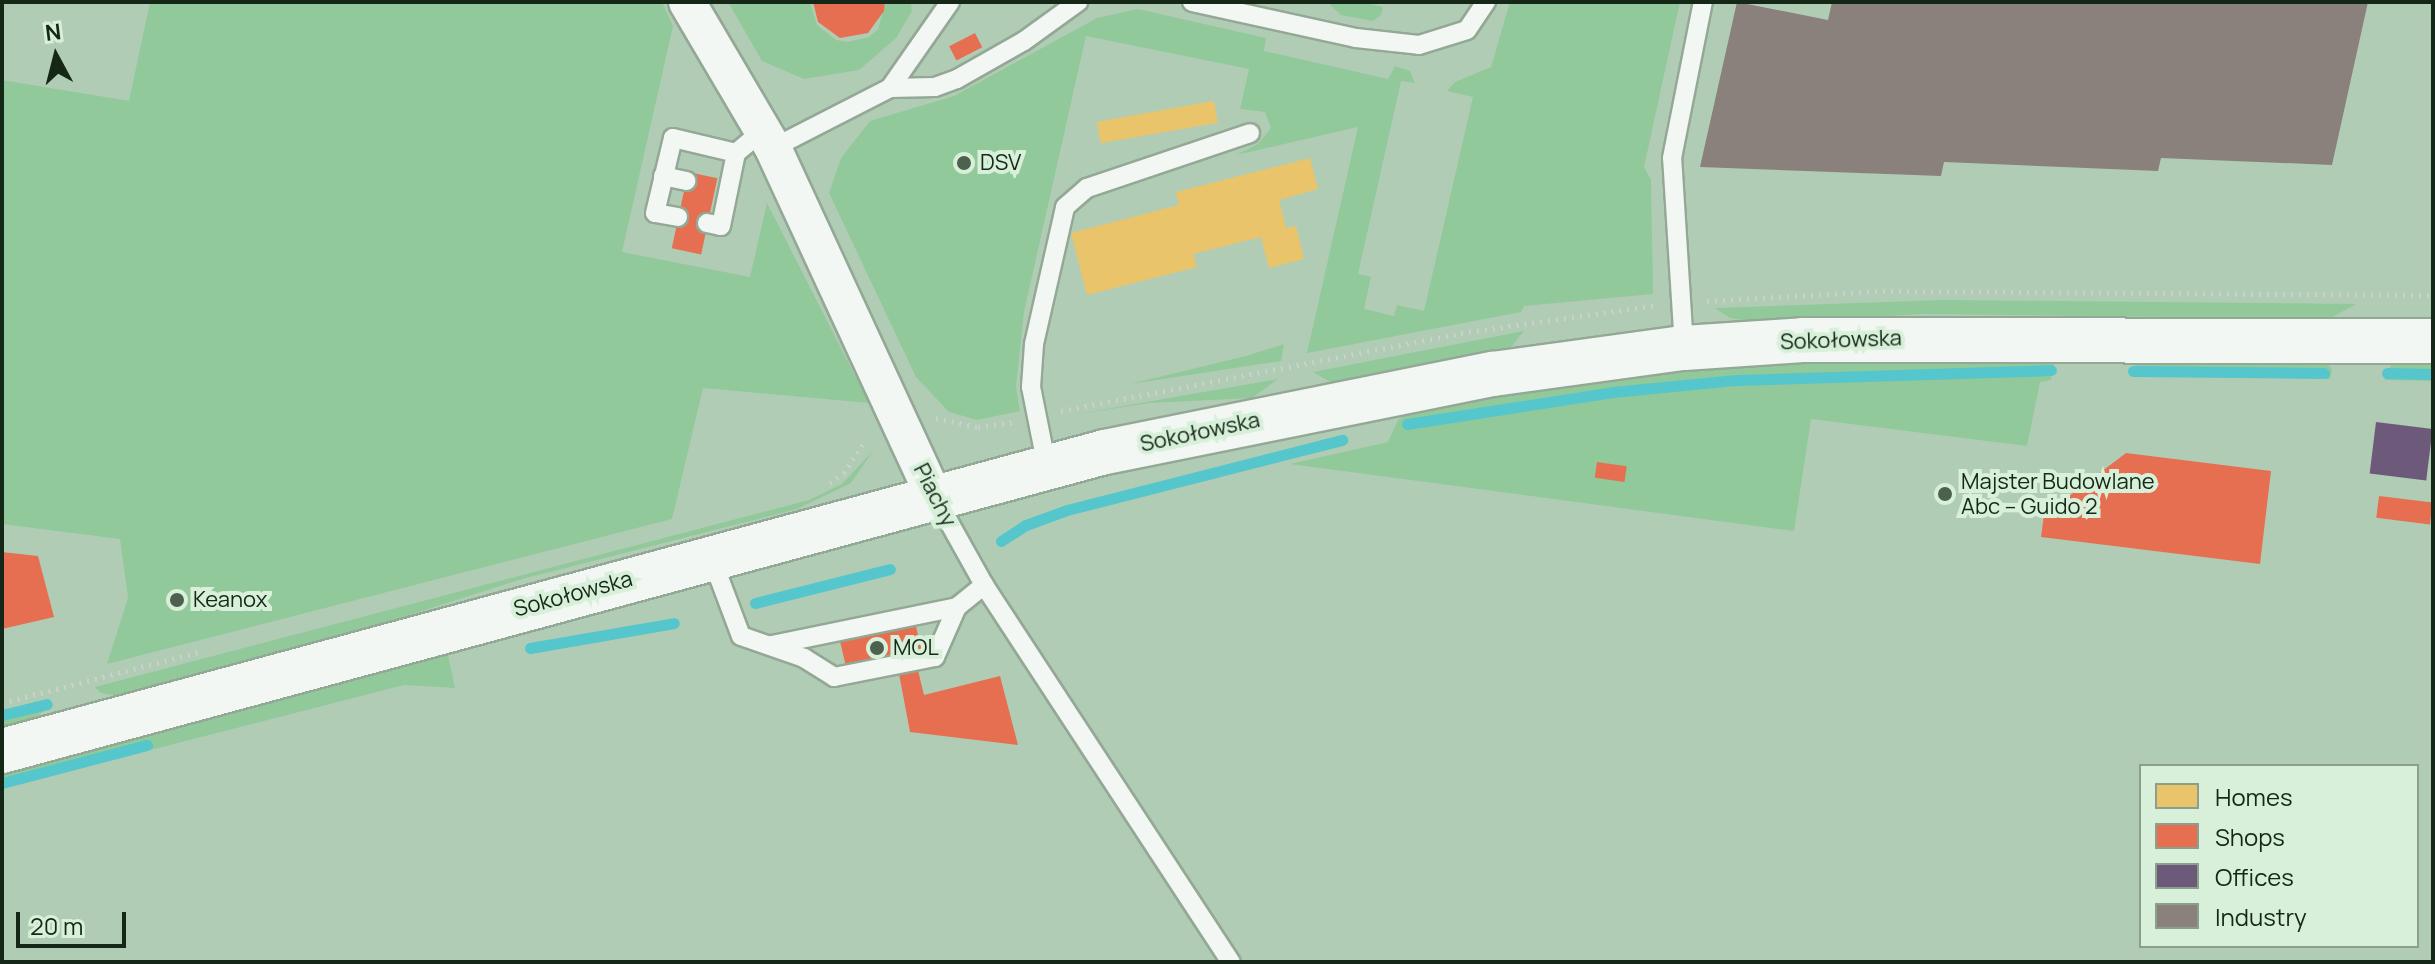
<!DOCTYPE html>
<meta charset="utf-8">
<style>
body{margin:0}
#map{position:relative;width:2435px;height:964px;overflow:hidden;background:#b1ccb4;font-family:Manrope,sans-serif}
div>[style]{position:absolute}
.green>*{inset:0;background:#92c99a}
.homes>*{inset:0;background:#e9c46a;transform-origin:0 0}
.shops>*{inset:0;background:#e76f51;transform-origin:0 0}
.offices>*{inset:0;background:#6d597a;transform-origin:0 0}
.industry>*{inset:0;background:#8a817c}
.stream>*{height:11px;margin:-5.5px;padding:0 5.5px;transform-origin:5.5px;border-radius:5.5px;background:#55c6cc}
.path>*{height:5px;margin-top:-2.5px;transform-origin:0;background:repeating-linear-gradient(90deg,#c9d2ca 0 2px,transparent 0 8px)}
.roads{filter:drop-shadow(2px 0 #93a895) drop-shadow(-2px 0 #93a895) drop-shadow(0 2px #93a895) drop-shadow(0 -2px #93a895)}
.service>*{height:18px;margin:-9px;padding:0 9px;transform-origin:9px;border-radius:9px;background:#f3f7f4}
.minor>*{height:36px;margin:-18px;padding:0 18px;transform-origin:18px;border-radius:18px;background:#f3f7f4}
.tertiary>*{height:44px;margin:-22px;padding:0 22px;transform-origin:22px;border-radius:22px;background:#f3f7f4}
.dots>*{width:22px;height:22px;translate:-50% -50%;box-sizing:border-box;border:4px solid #d8f0da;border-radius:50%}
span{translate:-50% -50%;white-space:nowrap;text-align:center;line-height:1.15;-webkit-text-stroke:8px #d8f0da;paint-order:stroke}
.poi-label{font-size:22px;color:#152817}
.left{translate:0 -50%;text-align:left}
.street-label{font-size:22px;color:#152817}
.frame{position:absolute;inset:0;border:4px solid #152817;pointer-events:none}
.legend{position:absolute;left:2139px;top:764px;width:280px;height:184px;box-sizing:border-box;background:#d8f0da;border:2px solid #8aa08c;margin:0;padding:10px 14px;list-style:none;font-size:24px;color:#152817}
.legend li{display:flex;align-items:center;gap:16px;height:40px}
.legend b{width:40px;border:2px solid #8aa08c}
.north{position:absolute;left:16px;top:16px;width:80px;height:80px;-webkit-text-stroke:6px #d8f0da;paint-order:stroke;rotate:353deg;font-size:22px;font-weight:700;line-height:32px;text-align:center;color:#152817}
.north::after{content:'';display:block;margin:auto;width:28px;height:36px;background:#152817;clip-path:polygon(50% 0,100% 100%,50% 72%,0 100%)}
.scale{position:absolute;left:16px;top:912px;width:110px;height:36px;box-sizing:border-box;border:4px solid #152817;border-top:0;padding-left:10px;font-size:24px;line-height:28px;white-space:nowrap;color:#152817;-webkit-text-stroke:6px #d8f0da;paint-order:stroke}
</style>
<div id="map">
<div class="green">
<div style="clip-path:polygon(150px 2px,662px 2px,673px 26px,622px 252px,750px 277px,767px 203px,869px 403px,703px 388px,672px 519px,107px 664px,128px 598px,120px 539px,2px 524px,2px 80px,129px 101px)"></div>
<div style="clip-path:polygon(728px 2px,810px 2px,817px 25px,836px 40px,847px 42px,869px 37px,878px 29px,886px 2px,911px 2px,912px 11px,896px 38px,859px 70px,804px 79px,762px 61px)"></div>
<div style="clip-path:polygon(1361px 2px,1383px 7px,1381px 15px,1373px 21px,1341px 15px,1328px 3px)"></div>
<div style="clip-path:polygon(1510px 2px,1680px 2px,1644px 167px,1651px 180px,1653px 294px,1524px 306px,1521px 312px,1307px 353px,1358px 127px,1236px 155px,1258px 144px,1271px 128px,1265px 112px,1240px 109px,1249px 69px,1086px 36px,1024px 312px,1016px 387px,1020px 411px,977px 420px,949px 412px,916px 377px,829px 193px,841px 158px,870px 121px,954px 96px,1097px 18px,1138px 9px,1266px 38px,1264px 51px,1388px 79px,1395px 66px,1410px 71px,1415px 83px,1401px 81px,1358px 274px,1371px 277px,1364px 309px,1394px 316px,1397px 305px,1424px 311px,1473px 97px,1447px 91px,1455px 82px,1491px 67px)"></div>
<div style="clip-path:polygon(1943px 300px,2356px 304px,2329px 319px,1924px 314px,1759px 323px,1730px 318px,1715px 308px)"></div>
<div style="clip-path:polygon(1524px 331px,1507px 352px,1334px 384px,1313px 372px)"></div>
<div style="clip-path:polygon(1284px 344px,1281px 361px,1130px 384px,1246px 356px)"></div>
<div style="clip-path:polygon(1893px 359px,2044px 359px,2053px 364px,2051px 380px,2040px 382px,2027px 446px,1811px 419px,1794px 531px,1290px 464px,1388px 442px,1398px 420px,1414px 410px,1443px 404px,1699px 367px)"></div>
<div style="clip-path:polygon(2140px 359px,2326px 360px,2332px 370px,2330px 379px,2139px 375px,2131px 372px)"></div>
<div style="clip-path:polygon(2393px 361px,2433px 361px,2433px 381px,2384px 380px)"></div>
<div style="clip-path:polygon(1278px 379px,1252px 398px,1149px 403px,1073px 415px)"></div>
<div style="clip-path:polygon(873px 451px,851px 483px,797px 509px,522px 579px,285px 655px,125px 697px,101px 693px,95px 687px,809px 500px,842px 484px)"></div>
<div style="clip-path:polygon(448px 655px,455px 688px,404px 685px,2px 788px,2px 771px)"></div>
<div style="clip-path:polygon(50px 699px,44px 711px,28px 722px,2px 728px,2px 711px)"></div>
</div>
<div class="homes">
<div style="left:1214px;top:101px;width:22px;height:119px;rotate:80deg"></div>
<div style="clip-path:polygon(1310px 158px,1318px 189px,1279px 200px,1286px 228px,1296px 226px,1304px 259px,1269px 268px,1261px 237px,1193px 254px,1197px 267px,1087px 295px,1071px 233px,1179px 205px,1176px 192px)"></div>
</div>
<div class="shops">
<div style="clip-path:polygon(813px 2px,885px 2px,884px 11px,868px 33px,840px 38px,818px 22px)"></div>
<div style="left:975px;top:33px;width:16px;height:29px;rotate:63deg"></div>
<div style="left:688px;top:172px;width:30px;height:78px;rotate:12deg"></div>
<div style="clip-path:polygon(2126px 453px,2271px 471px,2260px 564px,2041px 537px,2044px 515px)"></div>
<div style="left:1597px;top:462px;width:30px;height:16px;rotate:8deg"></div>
<div style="left:2379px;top:496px;width:54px;height:22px;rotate:7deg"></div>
<div style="clip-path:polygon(2px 552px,38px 556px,54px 617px,2px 629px)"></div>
<div style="clip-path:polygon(914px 618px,923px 656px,915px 658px,924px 695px,1000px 676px,1018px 745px,910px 732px,897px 663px,848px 675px,839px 637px)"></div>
</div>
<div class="offices">
<div style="left:2376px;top:422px;width:57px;height:52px;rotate:7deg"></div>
</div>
<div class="industry">
<div style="clip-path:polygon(1737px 2px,1828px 20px,1832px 2px,2368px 2px,2332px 165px,2161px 158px,2158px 171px,1944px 162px,1941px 176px,1700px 167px)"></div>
</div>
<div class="stream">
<div style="left:2133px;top:371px;width:191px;rotate:0.6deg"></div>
<div style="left:2387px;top:373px;width:46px;rotate:1.2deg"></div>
<div style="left:1407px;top:424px;width:208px;rotate:-8.8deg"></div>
<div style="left:1613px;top:392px;width:124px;rotate:-5.6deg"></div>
<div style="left:1736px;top:380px;width:315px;rotate:-1.8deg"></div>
<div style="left:1001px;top:541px;width:30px;rotate:-33deg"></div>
<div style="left:1026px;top:525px;width:44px;rotate:-20.1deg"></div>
<div style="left:1067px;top:510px;width:284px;rotate:-14.3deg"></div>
<div style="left:755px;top:603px;width:139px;rotate:-14.1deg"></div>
<div style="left:530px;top:648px;width:146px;rotate:-9.8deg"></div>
<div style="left:2px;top:715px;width:46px;rotate:-13.7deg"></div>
<div style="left:2px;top:783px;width:150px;rotate:-14.7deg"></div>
</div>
<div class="path">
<div style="left:1707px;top:301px;width:176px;rotate:-3.3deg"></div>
<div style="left:1883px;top:291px;width:550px;rotate:0.42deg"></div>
<div style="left:1061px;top:411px;width:408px;rotate:-11deg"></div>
<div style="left:1461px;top:333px;width:198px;rotate:-8.1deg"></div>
<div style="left:936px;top:418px;width:43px;rotate:12.1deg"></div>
<div style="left:978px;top:427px;width:34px;rotate:-8deg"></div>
<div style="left:830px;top:483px;width:17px;rotate:-36deg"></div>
<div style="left:844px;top:473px;width:40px;rotate:-57.1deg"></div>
<div style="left:2px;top:703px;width:203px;rotate:-14.5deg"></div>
</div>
<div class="roads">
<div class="service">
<div style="left:1192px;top:2px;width:168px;rotate:12.4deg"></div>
<div style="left:1356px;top:38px;width:63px;rotate:6.3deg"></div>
<div style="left:1419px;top:45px;width:50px;rotate:-17.4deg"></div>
<div style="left:1467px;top:30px;width:34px;rotate:-56deg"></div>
<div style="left:890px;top:88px;width:105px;rotate:-55.1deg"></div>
<div style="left:773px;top:148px;width:131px;rotate:-27.1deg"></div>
<div style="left:890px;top:88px;width:45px;rotate:-1.3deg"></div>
<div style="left:935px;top:87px;width:23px;rotate:-20deg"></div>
<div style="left:957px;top:79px;width:77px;rotate:-29.6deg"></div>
<div style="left:1024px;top:41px;width:67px;rotate:-35.8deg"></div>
<div style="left:663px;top:176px;width:24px;rotate:12deg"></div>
<div style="left:678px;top:217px;width:23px;rotate:-170deg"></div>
<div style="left:655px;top:213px;width:77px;rotate:-76.5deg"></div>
<div style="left:673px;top:138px;width:65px;rotate:13.4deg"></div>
<div style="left:707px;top:223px;width:14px;rotate:12deg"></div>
<div style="left:721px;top:226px;width:75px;rotate:-78.4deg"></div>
<div style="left:736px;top:153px;width:35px;rotate:-40deg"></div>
<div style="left:1684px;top:347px;width:189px;rotate:-93.6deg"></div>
<div style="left:1672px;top:158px;width:159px;rotate:-78.8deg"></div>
<div style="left:1047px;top:467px;width:82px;rotate:-101.3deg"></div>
<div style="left:1031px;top:387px;width:43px;rotate:-86deg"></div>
<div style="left:1034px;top:344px;width:140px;rotate:-77.2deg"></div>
<div style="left:1065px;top:207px;width:29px;rotate:-41deg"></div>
<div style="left:1087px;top:188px;width:172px;rotate:-18.6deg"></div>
<div style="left:936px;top:499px;width:98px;rotate:60.8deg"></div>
<div style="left:984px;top:585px;width:451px;rotate:56.8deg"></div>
<div style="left:712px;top:559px;width:82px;rotate:69.4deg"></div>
<div style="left:741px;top:636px;width:67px;rotate:19.2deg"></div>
<div style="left:804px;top:658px;width:36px;rotate:32deg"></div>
<div style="left:834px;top:677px;width:103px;rotate:-11.2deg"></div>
<div style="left:935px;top:657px;width:55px;rotate:-66.3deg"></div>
<div style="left:772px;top:645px;width:189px;rotate:-11.6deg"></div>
<div style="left:957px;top:607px;width:35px;rotate:-39deg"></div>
</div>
<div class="minor">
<div style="left:687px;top:2px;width:169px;rotate:59.5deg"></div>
<div style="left:773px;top:148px;width:386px;rotate:65.2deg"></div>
</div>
<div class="tertiary">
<div style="left:2px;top:751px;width:1143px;rotate:-15.17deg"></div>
<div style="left:1105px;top:452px;width:396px;rotate:-11.4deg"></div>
<div style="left:1493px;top:374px;width:193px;rotate:-7.8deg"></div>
<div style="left:1684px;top:348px;width:119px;rotate:-3.8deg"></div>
<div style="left:1803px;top:340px;width:630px;rotate:0.09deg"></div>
</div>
</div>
<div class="dots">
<div style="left:964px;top:163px;background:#4c614e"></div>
<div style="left:1945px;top:494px;background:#4c614e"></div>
<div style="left:177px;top:600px;background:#4c614e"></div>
<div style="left:877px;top:648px;background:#4c614e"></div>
</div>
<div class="poi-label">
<span class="left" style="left:980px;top:163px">DSV</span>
<span class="left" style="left:1961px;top:494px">Majster Budowlane<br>Abc – Guido 2</span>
<span class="left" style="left:193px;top:600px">Keanox</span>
<span class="left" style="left:893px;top:648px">MOL</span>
</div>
<div class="street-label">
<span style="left:1841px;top:340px;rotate:-2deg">Sokołowska</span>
<span style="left:1200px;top:432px;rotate:-12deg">Sokołowska</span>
<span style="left:935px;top:495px;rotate:63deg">Piachy</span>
<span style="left:573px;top:594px;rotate:-15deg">Sokołowska</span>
</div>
<div class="frame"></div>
<ul class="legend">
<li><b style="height:22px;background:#e9c46a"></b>Homes</li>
<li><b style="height:22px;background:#e76f51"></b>Shops</li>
<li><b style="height:22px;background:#6d597a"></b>Offices</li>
<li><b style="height:22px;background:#8a817c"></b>Industry</li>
</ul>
<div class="north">N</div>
<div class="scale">20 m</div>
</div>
